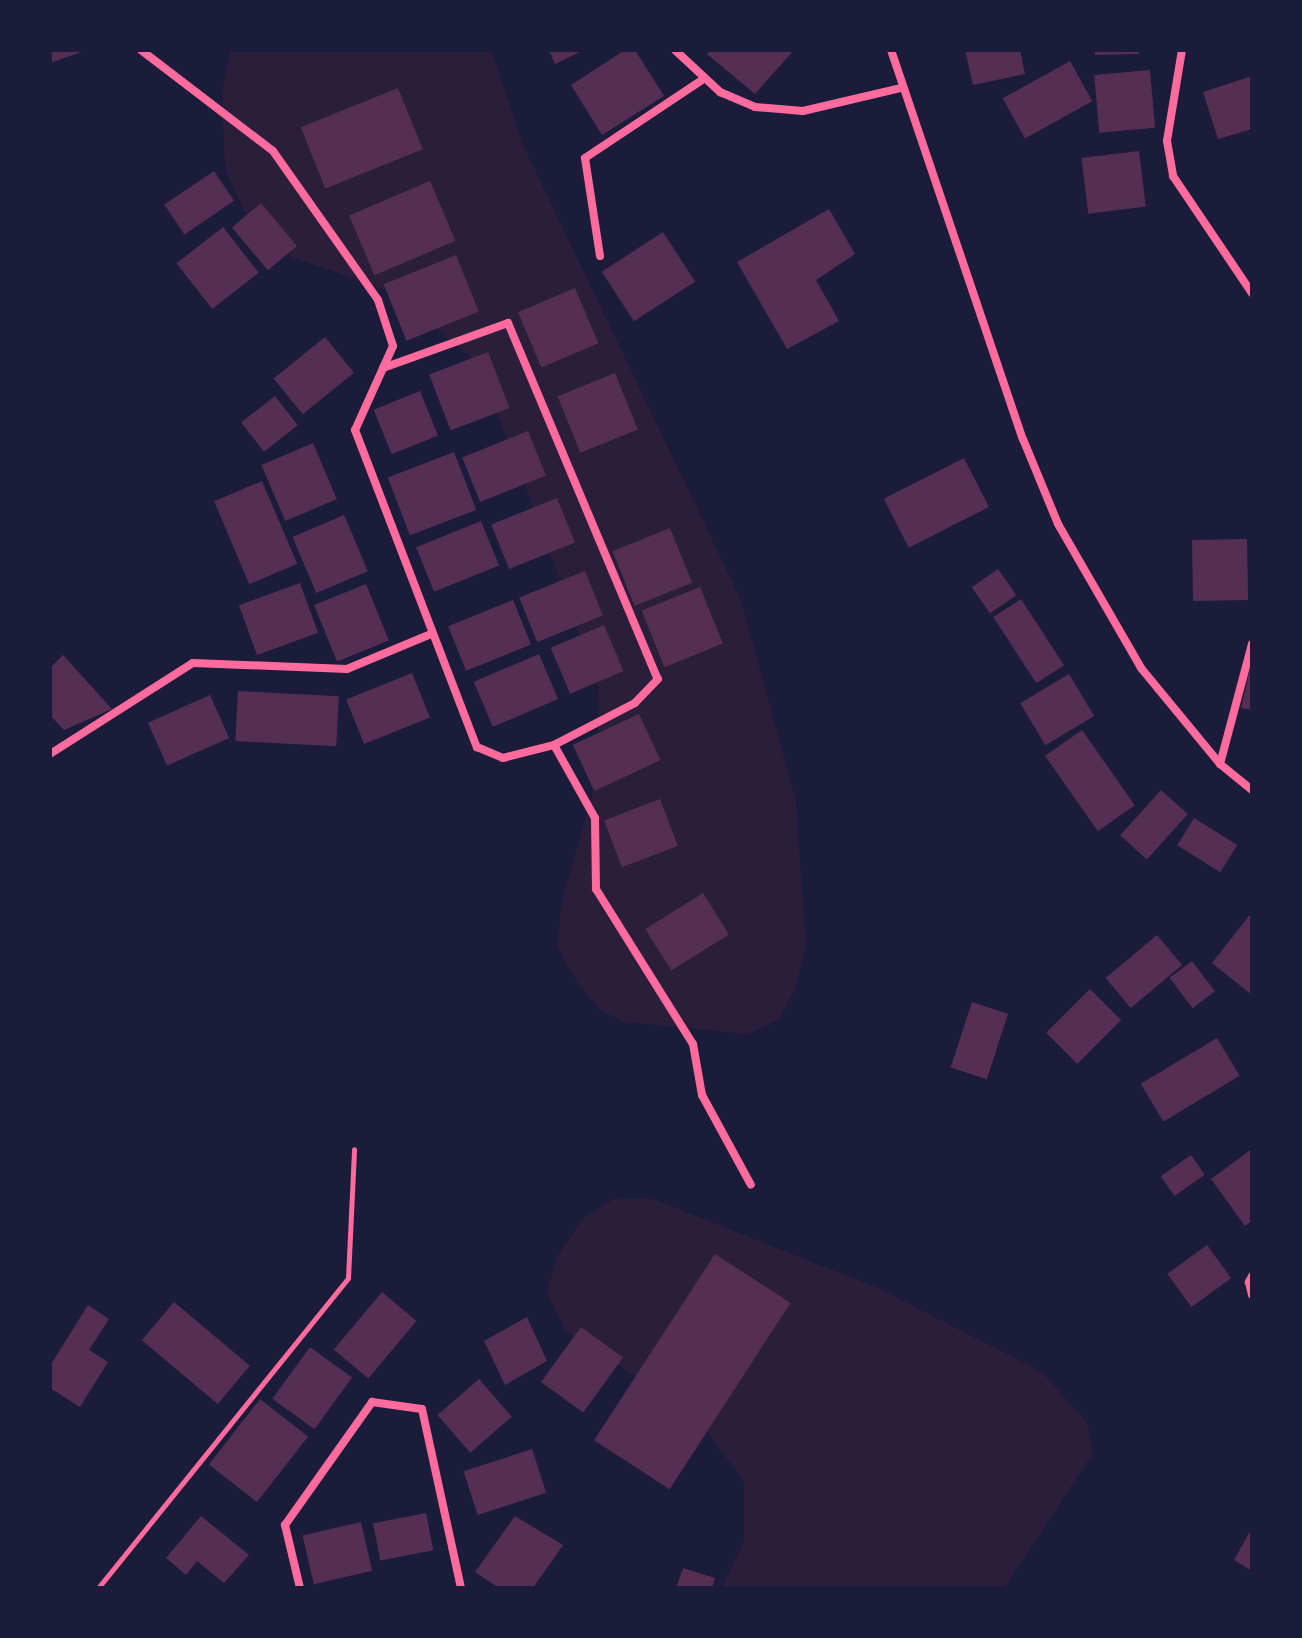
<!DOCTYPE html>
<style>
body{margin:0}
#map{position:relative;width:1302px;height:1638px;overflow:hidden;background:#1b1b3a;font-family:Rubik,sans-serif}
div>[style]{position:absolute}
.green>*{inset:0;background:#2a1e3b}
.building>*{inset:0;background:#542f53;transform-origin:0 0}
.path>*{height:5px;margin:-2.5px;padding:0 2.5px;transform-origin:2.5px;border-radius:2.5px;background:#ff6b9d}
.minor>*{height:8px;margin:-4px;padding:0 4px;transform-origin:4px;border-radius:4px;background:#ff6b9d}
span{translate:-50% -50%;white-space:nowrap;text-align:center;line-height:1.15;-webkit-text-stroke:8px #1b1b3a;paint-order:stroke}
.frame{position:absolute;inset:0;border:52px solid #1b1b3a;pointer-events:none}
</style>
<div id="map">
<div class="green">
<div style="clip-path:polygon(231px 50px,491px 50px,525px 149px,741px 600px,796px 801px,806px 946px,795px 989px,779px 1020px,747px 1034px,625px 1022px,600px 1010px,577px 982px,557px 946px,562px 900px,597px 779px,599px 688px,510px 444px,473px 360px,402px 296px,292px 257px,245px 212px,225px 170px,222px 91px)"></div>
<div style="clip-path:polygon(616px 1198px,653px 1199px,876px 1287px,1042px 1372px,1087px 1422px,1093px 1453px,1004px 1588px,721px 1588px,744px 1542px,744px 1482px,708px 1433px,672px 1400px,566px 1331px,547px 1293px,556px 1258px,583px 1218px)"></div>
</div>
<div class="building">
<div style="clip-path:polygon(50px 50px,87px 50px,50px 63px)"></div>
<div style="clip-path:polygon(549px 50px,584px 50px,555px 64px)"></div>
<div style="clip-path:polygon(625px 50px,635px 50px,664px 96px,602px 135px,571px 85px)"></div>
<div style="clip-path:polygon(710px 50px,794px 50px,755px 94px,707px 54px)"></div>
<div style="clip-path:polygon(965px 50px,1020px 50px,1025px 74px,973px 85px)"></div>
<div style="clip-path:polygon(1095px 50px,1139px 50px,1139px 54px,1095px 55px)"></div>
<div style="left:1070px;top:61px;width:46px;height:77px;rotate:61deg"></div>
<div style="left:1150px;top:70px;width:58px;height:56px;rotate:85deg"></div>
<div style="clip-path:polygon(1252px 76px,1252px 129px,1218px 139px,1203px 92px)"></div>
<div style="left:398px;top:88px;width:66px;height:105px;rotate:68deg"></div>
<div style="left:1139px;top:151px;width:56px;height:58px;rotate:83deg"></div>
<div style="left:214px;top:171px;width:36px;height:60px;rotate:56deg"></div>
<div style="left:430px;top:181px;width:65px;height:88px;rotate:67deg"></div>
<div style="left:261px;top:203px;width:56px;height:38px;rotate:50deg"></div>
<div style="clip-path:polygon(829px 209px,855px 254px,816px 280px,839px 321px,787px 349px,737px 262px)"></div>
<div style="left:223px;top:227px;width:58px;height:59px;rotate:52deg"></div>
<div style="left:663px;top:232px;width:59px;height:73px;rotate:57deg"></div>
<div style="left:456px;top:255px;width:61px;height:78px;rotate:68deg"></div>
<div style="left:575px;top:288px;width:60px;height:62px;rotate:67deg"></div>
<div style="left:325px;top:337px;width:46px;height:66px;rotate:51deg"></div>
<div style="left:488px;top:352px;width:60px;height:63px;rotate:69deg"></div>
<div style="left:615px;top:373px;width:61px;height:62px;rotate:68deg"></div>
<div style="left:420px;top:391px;width:48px;height:50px;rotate:68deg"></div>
<div style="left:275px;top:396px;width:37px;height:43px;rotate:52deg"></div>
<div style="left:528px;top:431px;width:48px;height:71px;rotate:68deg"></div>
<div style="left:313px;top:443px;width:61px;height:56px;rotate:67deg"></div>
<div style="left:454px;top:452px;width:62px;height:71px;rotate:69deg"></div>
<div style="left:964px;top:458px;width:55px;height:90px;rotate:63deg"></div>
<div style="left:262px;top:481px;width:90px;height:52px;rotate:67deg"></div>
<div style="left:557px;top:498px;width:48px;height:71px;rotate:68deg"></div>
<div style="left:344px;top:515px;width:61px;height:56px;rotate:67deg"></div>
<div style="left:481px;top:521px;width:48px;height:70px;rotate:68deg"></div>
<div style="left:670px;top:528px;width:59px;height:62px;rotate:68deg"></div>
<div style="left:1247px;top:539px;width:61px;height:55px;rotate:89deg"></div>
<div style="left:998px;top:569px;width:32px;height:32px;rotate:55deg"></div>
<div style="left:585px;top:571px;width:48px;height:71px;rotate:68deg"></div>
<div style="left:300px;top:583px;width:53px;height:65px;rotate:70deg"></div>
<div style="left:366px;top:584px;width:61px;height:56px;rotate:68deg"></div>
<div style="left:700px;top:587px;width:61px;height:63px;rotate:68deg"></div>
<div style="left:1021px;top:599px;width:79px;height:33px;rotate:57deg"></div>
<div style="left:513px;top:600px;width:48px;height:70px;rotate:68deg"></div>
<div style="left:604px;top:625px;width:50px;height:58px;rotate:67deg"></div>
<div style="left:539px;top:654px;width:49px;height:71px;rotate:67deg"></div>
<div style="clip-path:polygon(63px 655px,112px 709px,64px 730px,50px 715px,50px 668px)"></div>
<div style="clip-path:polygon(1251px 665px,1252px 665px,1252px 710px,1241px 708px)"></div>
<div style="left:412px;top:673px;width:48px;height:71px;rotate:68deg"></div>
<div style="left:1069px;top:674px;width:49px;height:57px;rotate:59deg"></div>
<div style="left:238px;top:691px;width:101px;height:50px;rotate:3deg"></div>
<div style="left:210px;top:695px;width:47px;height:68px;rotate:66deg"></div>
<div style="left:639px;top:714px;width:51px;height:73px;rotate:65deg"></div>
<div style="left:1082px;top:730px;width:92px;height:45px;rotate:55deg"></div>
<div style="left:1161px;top:790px;width:36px;height:61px;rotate:42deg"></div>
<div style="left:660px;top:799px;width:50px;height:60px;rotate:69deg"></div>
<div style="left:1194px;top:818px;width:51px;height:32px;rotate:32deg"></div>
<div style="left:703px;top:893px;width:49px;height:68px;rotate:58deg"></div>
<div style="clip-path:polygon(1252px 912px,1252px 995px,1212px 963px)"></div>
<div style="left:1157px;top:935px;width:39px;height:67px;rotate:50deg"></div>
<div style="left:1192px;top:961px;width:38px;height:28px;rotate:53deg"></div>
<div style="left:1090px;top:989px;width:44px;height:62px;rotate:45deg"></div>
<div style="left:972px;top:1002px;width:38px;height:69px;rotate:18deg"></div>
<div style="left:1217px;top:1038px;width:44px;height:89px;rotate:59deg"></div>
<div style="clip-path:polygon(1252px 1149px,1252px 1221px,1245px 1226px,1211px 1179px)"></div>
<div style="left:1191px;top:1155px;width:24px;height:37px;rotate:55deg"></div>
<div style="left:1207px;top:1245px;width:41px;height:49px;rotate:54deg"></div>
<div style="left:715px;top:1254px;width:90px;height:222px;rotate:33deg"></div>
<div style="left:382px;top:1292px;width:45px;height:75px;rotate:40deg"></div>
<div style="left:174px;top:1302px;width:99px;height:50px;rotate:40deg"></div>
<div style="clip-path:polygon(88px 1305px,109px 1319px,89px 1350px,108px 1362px,80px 1407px,50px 1388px,50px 1366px)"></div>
<div style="clip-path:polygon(527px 1317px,547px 1361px,505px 1385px,484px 1341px)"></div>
<div style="left:581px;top:1327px;width:52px;height:68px;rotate:36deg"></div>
<div style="left:310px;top:1347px;width:52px;height:64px;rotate:36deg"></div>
<div style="left:479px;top:1379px;width:50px;height:55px;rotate:49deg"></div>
<div style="left:260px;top:1399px;width:61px;height:83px;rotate:38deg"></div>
<div style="left:532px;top:1449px;width:46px;height:72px;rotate:72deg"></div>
<div style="left:426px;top:1513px;width:38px;height:54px;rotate:79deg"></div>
<div style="clip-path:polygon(201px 1516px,249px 1555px,224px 1583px,197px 1561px,186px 1575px,166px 1558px)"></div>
<div style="clip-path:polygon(515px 1516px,563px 1545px,533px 1588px,499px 1588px,475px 1572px)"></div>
<div style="left:361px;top:1522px;width:50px;height:60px;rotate:77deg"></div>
<div style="clip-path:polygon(1252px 1528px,1252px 1571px,1234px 1560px)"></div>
<div style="clip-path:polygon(683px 1568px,715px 1578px,712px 1588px,676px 1588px)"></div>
</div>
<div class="path">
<div style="left:98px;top:1588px;width:398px;rotate:-51.1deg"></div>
<div style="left:348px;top:1278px;width:129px;rotate:-87.3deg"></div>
</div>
<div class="minor">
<div style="left:141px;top:50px;width:166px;rotate:37.4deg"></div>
<div style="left:273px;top:151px;width:182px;rotate:54.8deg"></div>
<div style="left:378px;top:300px;width:48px;rotate:71.9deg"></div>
<div style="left:393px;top:346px;width:92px;rotate:114.3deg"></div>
<div style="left:355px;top:430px;width:340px;rotate:69deg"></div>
<div style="left:477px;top:747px;width:28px;rotate:23deg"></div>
<div style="left:503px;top:758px;width:53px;rotate:-14.3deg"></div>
<div style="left:554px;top:745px;width:84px;rotate:60.7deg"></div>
<div style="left:595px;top:818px;width:71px;rotate:89.2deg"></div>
<div style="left:596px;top:889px;width:183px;rotate:58deg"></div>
<div style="left:693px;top:1044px;width:52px;rotate:80deg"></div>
<div style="left:702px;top:1095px;width:102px;rotate:61.4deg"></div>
<div style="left:675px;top:50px;width:62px;rotate:43deg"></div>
<div style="left:720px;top:92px;width:38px;rotate:23deg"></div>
<div style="left:755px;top:107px;width:48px;rotate:4.8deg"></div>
<div style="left:803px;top:111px;width:101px;rotate:-13.2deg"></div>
<div style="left:891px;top:50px;width:411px;rotate:71.3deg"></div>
<div style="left:1023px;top:439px;width:92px;rotate:67.6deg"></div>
<div style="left:1058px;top:524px;width:166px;rotate:60deg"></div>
<div style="left:1141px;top:668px;width:124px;rotate:50.5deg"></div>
<div style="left:1220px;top:764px;width:41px;rotate:39.1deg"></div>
<div style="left:1182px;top:50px;width:92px;rotate:99.4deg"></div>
<div style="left:1167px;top:141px;width:36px;rotate:80deg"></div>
<div style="left:1173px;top:176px;width:141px;rotate:56deg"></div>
<div style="left:600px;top:256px;width:99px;rotate:-98.7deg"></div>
<div style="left:585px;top:158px;width:144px;rotate:-33.7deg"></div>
<div style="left:383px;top:368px;width:133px;rotate:-19.8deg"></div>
<div style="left:508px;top:323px;width:386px;rotate:67.2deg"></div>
<div style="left:658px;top:679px;width:33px;rotate:134deg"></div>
<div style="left:635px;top:703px;width:91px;rotate:152.6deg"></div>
<div style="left:50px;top:754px;width:169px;rotate:-32.5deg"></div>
<div style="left:193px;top:663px;width:154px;rotate:2.2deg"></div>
<div style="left:347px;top:669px;width:91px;rotate:-22.6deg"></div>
<div style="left:1220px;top:764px;width:124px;rotate:-75.1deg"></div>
<div style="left:1252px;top:1276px;width:7px;rotate:117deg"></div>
<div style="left:1249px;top:1282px;width:13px;rotate:77deg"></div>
<div style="left:300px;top:1588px;width:65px;rotate:-103.4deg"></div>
<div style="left:285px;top:1525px;width:151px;rotate:-54.7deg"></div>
<div style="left:372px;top:1402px;width:50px;rotate:8deg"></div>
<div style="left:422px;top:1409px;width:183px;rotate:77.7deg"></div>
</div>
<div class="frame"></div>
</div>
